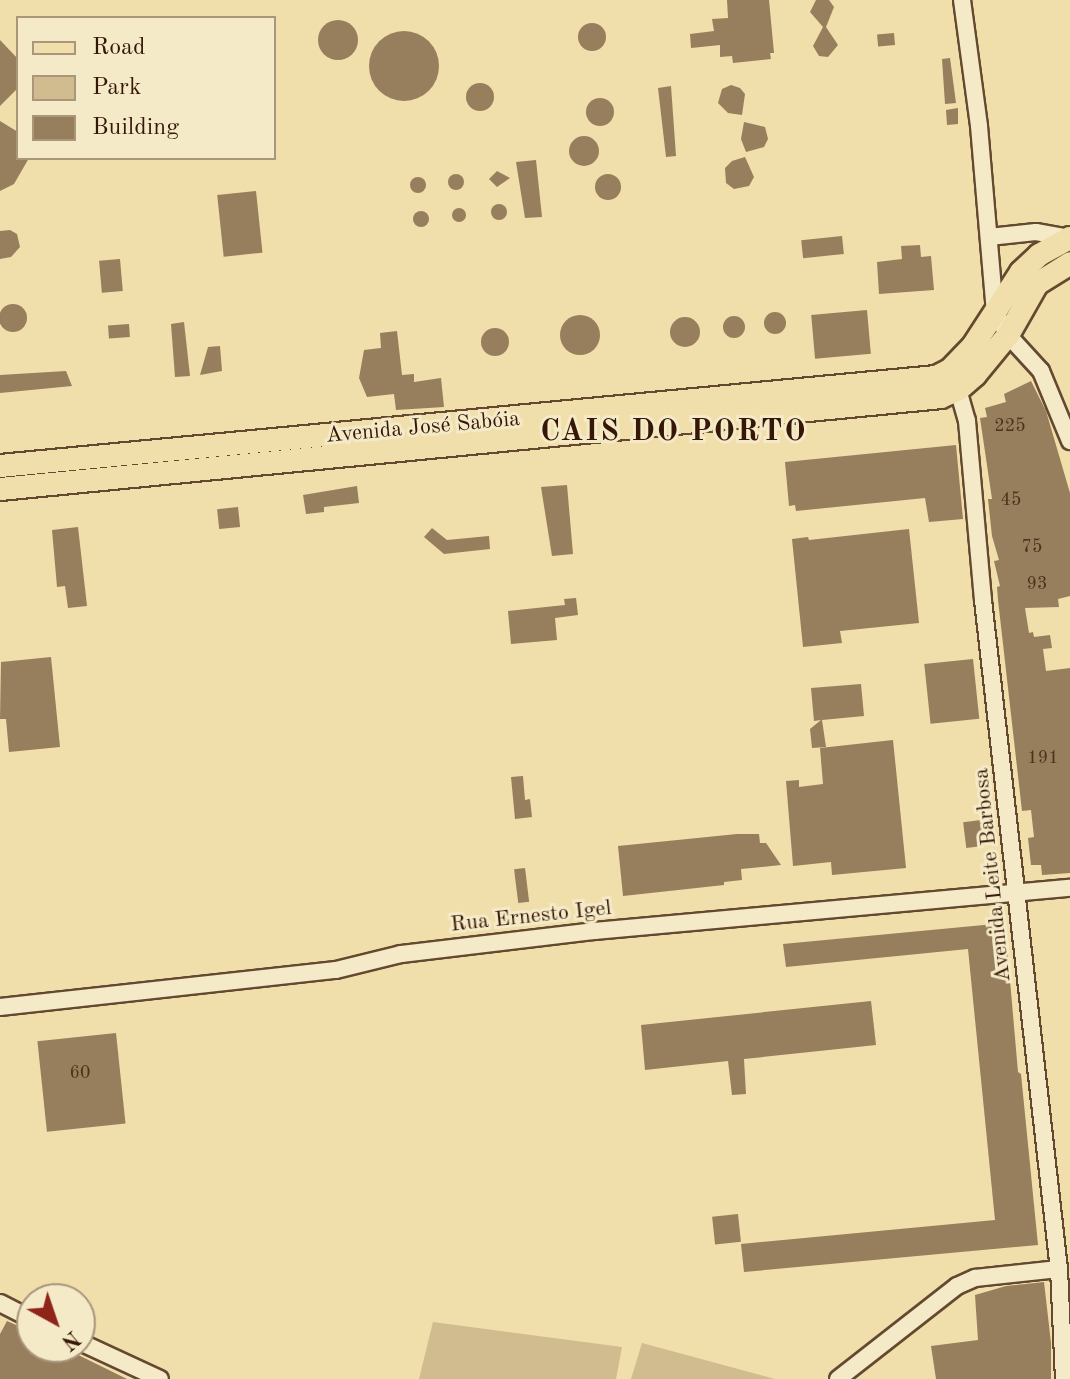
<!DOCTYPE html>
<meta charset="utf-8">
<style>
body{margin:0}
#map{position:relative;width:1070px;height:1379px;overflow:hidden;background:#f0deab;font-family:"Old Standard TT",serif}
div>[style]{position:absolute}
.green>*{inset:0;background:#d0bc8f}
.building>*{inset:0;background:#977e5c;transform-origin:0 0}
.round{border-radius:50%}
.roads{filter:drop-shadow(2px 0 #644930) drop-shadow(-2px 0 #644930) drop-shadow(0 2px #644930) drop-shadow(0 -2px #644930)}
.minor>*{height:16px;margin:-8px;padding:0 8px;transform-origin:8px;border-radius:8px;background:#f5eac8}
.major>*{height:22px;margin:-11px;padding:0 11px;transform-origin:11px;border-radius:11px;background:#f0deab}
span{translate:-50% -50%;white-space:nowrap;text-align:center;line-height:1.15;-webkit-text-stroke:6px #f5eac8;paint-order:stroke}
.number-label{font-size:18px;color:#4e311c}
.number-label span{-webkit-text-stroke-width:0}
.street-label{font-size:22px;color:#361707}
.district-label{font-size:30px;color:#361707;font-weight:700;letter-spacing:2px}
.legend{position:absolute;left:16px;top:16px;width:260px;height:144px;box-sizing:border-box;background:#f5eac8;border:2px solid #a9967b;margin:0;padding:10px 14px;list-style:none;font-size:24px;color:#361707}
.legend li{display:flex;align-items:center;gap:16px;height:40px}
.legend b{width:40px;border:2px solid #a9967b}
.north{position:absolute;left:16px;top:1283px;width:80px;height:80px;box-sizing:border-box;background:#f5eac8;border:2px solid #a9967b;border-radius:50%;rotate:140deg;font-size:22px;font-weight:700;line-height:32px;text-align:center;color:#361707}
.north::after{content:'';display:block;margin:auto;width:28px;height:36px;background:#8f2418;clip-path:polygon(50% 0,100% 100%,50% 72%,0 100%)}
</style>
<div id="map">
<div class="green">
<div style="clip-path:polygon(433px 1322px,622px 1347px,616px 1379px,419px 1379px)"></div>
<div style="clip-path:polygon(642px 1343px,775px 1379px,631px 1379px)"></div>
</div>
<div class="building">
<div style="clip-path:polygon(727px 0,769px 0,774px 53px,770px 53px,771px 59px,733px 63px,732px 56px,720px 57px,720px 45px,691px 48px,690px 34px,714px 31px,712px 19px,728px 18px)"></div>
<div style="clip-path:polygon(816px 0,829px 0,834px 7px,826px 27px,838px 45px,828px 57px,819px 56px,813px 46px,823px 27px,810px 12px)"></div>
<div class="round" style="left:318px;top:20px;width:40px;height:40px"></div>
<div class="round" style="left:578px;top:23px;width:28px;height:28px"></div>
<div class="round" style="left:369px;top:31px;width:70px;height:70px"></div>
<div style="left:894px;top:33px;width:12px;height:17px;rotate:85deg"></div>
<div style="clip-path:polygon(0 40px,18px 59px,18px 88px,0 106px)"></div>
<div style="clip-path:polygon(950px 58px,956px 103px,945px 104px,942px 59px)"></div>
<div class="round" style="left:466px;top:83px;width:28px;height:28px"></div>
<div style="clip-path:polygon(731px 85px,740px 88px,745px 94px,742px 115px,728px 113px,718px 103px,722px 89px)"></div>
<div style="clip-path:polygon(671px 86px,676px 156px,666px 157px,658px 88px)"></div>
<div class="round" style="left:586px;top:98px;width:28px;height:28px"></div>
<div style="clip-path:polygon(958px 108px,958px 124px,947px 125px,946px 110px)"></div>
<div style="clip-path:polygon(0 121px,18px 132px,18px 158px,29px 158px,14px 184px,0 191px)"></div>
<div style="clip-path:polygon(744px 122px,765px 127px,768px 139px,764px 147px,746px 152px,741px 139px)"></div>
<div class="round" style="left:569px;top:136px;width:30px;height:30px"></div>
<div style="clip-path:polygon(745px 157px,754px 177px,749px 186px,734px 189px,726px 183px,725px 168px,732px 161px)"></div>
<div style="clip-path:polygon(536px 160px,542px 217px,525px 218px,516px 162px)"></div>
<div style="clip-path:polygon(497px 171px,510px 178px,497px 187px,489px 179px)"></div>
<div class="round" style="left:595px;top:174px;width:26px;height:26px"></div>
<div class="round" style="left:448px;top:174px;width:16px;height:16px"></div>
<div class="round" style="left:410px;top:177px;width:16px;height:16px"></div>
<div style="left:256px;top:191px;width:62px;height:39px;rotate:84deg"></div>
<div class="round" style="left:491px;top:204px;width:16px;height:16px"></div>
<div class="round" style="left:452px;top:208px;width:14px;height:14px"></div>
<div class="round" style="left:413px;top:211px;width:16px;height:16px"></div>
<div style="clip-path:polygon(10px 230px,17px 234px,20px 247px,11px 257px,0 259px,0 231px)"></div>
<div style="left:842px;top:236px;width:18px;height:41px;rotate:84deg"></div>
<div style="clip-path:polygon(920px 245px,921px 257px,931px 256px,934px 290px,879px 294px,877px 262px,902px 259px,901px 246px)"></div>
<div style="left:120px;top:259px;width:32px;height:21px;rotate:85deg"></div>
<div class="round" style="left:-1px;top:304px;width:28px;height:28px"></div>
<div style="left:867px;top:310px;width:44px;height:56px;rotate:85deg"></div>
<div class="round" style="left:764px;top:312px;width:22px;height:22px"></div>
<div class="round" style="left:560px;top:315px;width:40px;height:40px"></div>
<div class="round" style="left:723px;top:316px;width:22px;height:22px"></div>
<div class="round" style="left:670px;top:317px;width:30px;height:30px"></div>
<div style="clip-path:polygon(184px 322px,190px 376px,175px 377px,171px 324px)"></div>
<div style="left:129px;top:324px;width:13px;height:21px;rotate:86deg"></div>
<div class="round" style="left:481px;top:328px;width:28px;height:28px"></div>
<div style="clip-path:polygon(397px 331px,402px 375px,414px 374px,414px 382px,441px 378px,444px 407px,396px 410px,394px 394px,367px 397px,359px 378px,364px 350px,381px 348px,380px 333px)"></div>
<div style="clip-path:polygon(220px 346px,222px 371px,200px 375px,208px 347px)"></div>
<div style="clip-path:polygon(66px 371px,72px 386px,0 393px,0 375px)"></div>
<div style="clip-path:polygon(1031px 381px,1046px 411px,1070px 493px,1070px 596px,1058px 599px,1059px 607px,1025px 608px,1029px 633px,1033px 632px,1034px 637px,1050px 635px,1052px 648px,1043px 649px,1046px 671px,1070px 668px,1070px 873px,1042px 875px,1041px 865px,1031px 865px,1028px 838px,1034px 837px,1031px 810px,1022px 811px,998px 600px,997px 587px,1000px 586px,994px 561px,999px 560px,992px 536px,988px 499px,992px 499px,980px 418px,987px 417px,985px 408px,1006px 402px,1004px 394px)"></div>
<div style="clip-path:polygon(956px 445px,963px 519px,929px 522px,925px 498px,796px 511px,795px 505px,789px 506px,785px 462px)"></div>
<div style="clip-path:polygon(567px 485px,573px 554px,552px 556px,541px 487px)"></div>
<div style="clip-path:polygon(357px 486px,359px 503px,324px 507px,324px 512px,306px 514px,303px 495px)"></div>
<div style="left:238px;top:507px;width:20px;height:21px;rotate:84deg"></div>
<div style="clip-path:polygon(78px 527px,87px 606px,68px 608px,65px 586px,57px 587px,52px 530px)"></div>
<div style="clip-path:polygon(432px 528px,447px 540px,489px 536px,490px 549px,444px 554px,424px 537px)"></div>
<div style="clip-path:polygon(909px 529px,919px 623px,840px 631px,842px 643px,803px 647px,792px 539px,808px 537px,809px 540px)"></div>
<div style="clip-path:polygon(576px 598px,578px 615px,555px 618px,557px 640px,511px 644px,508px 611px,565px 605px,564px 599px)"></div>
<div style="clip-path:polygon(51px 657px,60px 747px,9px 752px,6px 719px,0 719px,1px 662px)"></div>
<div style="left:973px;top:659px;width:60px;height:49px;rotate:84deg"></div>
<div style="clip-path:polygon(861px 684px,864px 716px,822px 720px,826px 747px,812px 748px,810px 729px,821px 720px,814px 721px,811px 688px)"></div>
<div style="clip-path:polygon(893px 740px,906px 868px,832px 875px,831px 862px,793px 866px,786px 781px,799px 780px,799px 787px,823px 784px,820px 748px)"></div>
<div style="clip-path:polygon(523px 776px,525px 800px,530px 799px,532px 817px,515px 819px,511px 777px)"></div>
<div style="left:981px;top:820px;width:26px;height:18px;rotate:83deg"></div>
<div style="clip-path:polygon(737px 834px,759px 834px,760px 843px,766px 843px,781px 865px,741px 869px,742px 880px,724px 882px,724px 885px,623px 896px,618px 846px)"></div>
<div style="left:525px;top:868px;width:34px;height:11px;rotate:83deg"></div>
<div style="clip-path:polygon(1005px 923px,1018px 1072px,1021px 1074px,1038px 1245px,744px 1272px,741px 1244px,995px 1220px,968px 949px,786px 967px,783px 944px)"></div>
<div style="clip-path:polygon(871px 1001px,876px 1045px,744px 1059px,746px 1094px,732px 1095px,728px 1061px,645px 1070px,641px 1025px)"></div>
<div style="left:116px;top:1033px;width:91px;height:79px;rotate:84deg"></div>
<div style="left:738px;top:1214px;width:28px;height:26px;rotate:84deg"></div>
<div style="clip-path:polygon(1044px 1282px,1051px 1343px,1051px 1379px,936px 1379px,931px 1346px,978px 1340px,975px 1295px,1006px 1286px)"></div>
<div style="clip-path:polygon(7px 1321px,32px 1332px,32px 1347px,62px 1347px,127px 1379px,0 1379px,0 1334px)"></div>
</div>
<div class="roads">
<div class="minor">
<div style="left:962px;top:0;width:127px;rotate:82.3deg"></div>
<div style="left:979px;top:126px;width:187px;rotate:85.1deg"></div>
<div style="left:995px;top:312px;width:26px;rotate:61deg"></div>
<div style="left:1008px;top:335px;width:49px;rotate:47.5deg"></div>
<div style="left:1041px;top:371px;width:76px;rotate:67.5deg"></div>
<div style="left:989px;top:237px;width:47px;rotate:-6.1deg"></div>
<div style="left:1036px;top:232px;width:35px;rotate:10deg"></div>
<div style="left:955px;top:379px;width:44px;rotate:74.1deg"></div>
<div style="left:967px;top:421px;width:180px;rotate:84.9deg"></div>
<div style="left:983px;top:600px;width:673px;rotate:83.52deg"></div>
<div style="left:1059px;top:1269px;width:110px;rotate:87.4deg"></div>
<div style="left:0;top:1007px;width:338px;rotate:-6.3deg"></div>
<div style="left:336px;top:970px;width:67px;rotate:-13.8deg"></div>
<div style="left:401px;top:954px;width:194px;rotate:-6.8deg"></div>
<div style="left:594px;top:931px;width:478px;rotate:-5.2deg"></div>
<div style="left:0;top:1303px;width:36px;rotate:27deg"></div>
<div style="left:80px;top:1342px;width:88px;rotate:24.8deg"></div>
<div style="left:838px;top:1379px;width:151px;rotate:-38deg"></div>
<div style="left:957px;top:1286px;width:20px;rotate:-24deg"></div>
<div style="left:975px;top:1278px;width:84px;rotate:-6.1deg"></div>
</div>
<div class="major">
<div style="left:0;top:466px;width:940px;rotate:-5.43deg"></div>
<div style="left:936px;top:377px;width:16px;rotate:-27deg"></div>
<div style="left:950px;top:370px;width:33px;rotate:-46deg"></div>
<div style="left:973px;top:346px;width:88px;rotate:-57deg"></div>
<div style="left:1021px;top:272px;width:25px;rotate:-43deg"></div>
<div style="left:1039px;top:255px;width:35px;rotate:-29deg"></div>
<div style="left:0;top:489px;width:945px;rotate:-5.58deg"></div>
<div style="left:941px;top:397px;width:20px;rotate:-24deg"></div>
<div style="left:959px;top:389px;width:21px;rotate:-41deg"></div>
<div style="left:975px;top:375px;width:52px;rotate:-50.5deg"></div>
<div style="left:1008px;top:335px;width:59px;rotate:-60.4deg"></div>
<div style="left:1037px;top:284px;width:39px;rotate:-32deg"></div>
</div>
</div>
<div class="number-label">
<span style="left:1010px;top:426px">225</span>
<span style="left:1011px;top:500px">45</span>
<span style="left:1032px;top:547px">75</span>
<span style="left:1037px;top:584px">93</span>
<span style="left:1043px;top:758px">191</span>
<span style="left:80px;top:1073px">60</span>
</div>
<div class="street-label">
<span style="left:423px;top:428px;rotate:-5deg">Avenida José Sabóia</span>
<span style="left:993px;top:875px;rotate:-96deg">Avenida Leite Barbosa</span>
<span style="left:531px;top:917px;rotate:-6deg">Rua Ernesto Igel</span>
</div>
<div class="district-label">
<span style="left:674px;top:432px">CAIS DO PORTO</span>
</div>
<ul class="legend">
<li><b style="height:10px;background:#f0deab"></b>Road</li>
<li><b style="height:22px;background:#d0bc8f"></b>Park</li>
<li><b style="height:22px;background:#977e5c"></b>Building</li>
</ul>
<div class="north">N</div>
</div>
